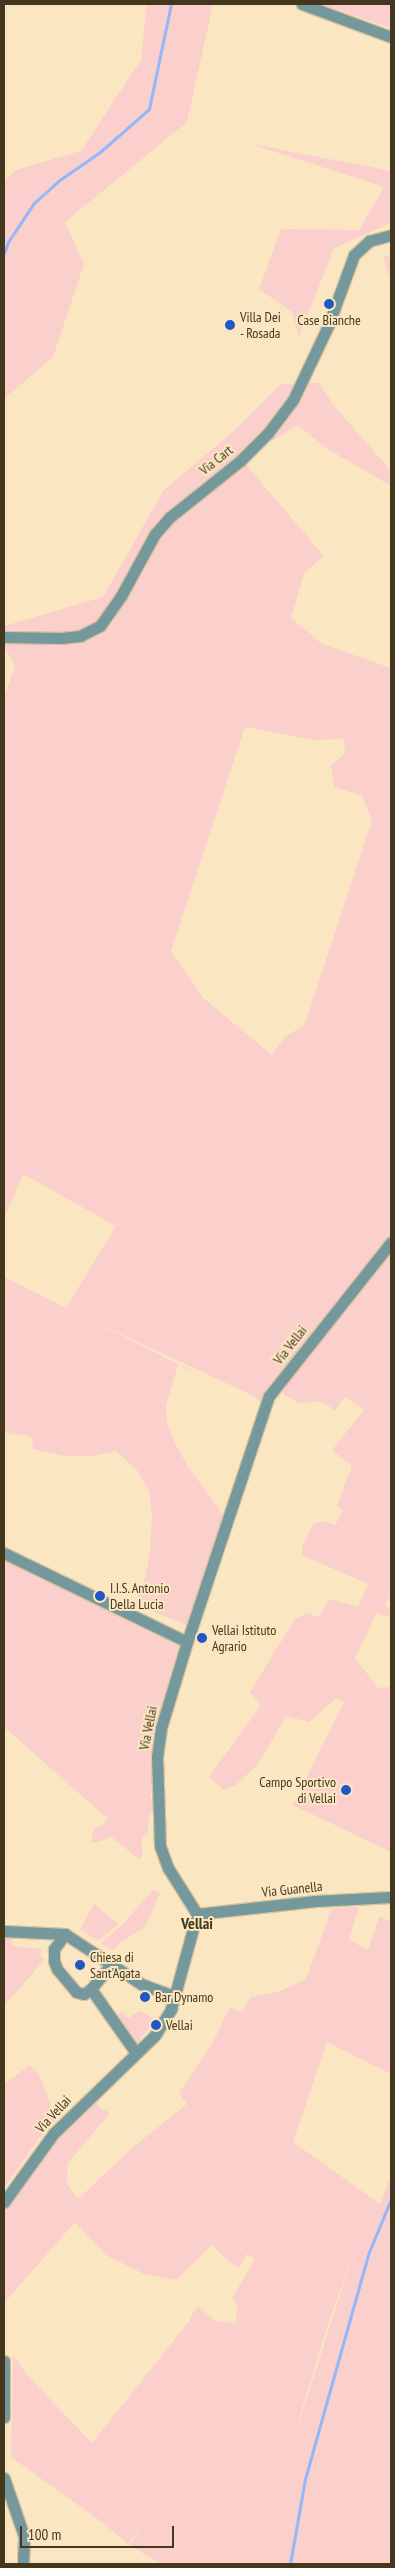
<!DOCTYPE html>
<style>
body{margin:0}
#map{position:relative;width:395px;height:2568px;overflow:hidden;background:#fae6c1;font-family:"PT Sans Narrow",sans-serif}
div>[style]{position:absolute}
.green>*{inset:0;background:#facfcc}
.stream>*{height:3px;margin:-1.5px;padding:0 1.5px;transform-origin:1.5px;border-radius:1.5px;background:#93b7fa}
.roads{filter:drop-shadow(1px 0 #d6c3a0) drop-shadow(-1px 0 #d6c3a0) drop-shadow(0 1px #d6c3a0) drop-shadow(0 -1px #d6c3a0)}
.minor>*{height:11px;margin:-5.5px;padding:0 5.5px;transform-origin:5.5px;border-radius:5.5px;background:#74989b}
.dots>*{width:14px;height:14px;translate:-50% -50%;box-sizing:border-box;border:2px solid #fae6c1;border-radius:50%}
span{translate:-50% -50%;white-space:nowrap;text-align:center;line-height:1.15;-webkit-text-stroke:4px #fae6c1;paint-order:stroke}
.poi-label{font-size:14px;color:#45371e}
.left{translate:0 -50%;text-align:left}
.right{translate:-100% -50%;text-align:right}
.street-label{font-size:14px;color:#45371e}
.quarter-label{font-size:16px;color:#45371e;font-weight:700}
.frame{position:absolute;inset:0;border:5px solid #45371e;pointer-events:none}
.scale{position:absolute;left:20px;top:2526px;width:154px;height:22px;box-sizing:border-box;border:2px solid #45371e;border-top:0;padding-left:6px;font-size:15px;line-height:18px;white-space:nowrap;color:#45371e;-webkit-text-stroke:4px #fae6c1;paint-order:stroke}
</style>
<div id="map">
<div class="green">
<div style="clip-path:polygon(147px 4px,213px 4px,187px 122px,65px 222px,84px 264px,53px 357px,4px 399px,4px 181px,16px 170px,81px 151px,141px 60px)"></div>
<div style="clip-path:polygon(321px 4px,391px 4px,391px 28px)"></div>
<div style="clip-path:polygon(251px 144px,391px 171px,391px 223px,334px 248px,299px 337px,292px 312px,259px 289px,281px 229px,359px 230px,384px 187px)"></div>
<div style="clip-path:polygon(391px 255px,391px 282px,383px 256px)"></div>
<div style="clip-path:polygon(evenodd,319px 383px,335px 407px,391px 471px,391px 486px,326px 448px,298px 425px,242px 460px,324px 556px,304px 573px,291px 618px,322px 644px,391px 668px,391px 1239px,262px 1404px,254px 1396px,86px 1318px,208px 1379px,178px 1365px,166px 1406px,167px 1423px,176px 1445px,187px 1465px,224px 1516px,187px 1625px,135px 1604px,144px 1583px,150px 1552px,152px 1516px,149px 1491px,137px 1470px,116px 1451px,93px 1456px,64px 1456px,33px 1449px,32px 1438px,27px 1435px,9px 1434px,4px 1431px,4px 1277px,66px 1308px,116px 1226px,23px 1174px,4px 1219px,4px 698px,15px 666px,4px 647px,4px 626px,103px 597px,163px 491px,235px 430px,281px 384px,319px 383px,245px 727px,314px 740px,344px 739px,345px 754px,331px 765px,334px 787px,362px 796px,372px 820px,305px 1024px,284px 1038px,272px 1055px,203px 998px,171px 951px,245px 727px)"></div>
<div style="clip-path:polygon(391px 1247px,391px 1594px,385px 1606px,391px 1609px,391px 1618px,377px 1612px,355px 1658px,378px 1688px,391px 1687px,391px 1852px,293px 1805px,344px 1702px,336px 1698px,309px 1722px,286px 1716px,259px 1763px,237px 1784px,224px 1790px,209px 1777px,261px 1705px,250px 1692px,295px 1619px,307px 1613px,319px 1617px,329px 1599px,358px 1607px,368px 1584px,302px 1555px,302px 1547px,313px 1524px,324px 1521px,335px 1525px,343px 1511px,337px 1505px,352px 1466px,332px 1450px,364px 1410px,345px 1397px,335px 1410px,320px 1401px,299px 1403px,283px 1394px,289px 1375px)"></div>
<div style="clip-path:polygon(4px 1557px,180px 1642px,182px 1647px,154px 1791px,150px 1795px,153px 1811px,149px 1817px,147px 1837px,145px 1834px,141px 1839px,143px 1855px,139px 1859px,110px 1836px,102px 1841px,91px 1843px,94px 1828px,103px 1825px,107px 1818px,4px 1727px)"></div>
<div style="clip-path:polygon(153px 1890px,160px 1893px,145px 1927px,118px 1944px,114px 1951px,101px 1943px,122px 1925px)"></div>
<div style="clip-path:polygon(94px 1904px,118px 1924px,98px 1941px,80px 1929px)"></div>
<div style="clip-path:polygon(evenodd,359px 1907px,349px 1940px,368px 1950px,379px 1917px,391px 1921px,391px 2074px,327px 2042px,293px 2142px,380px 2204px,391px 2175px,391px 2564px,160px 2564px,130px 2545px,143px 2526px,128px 2544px,99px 2520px,11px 2457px,13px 2355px,27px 2375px,92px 2443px,190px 2320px,194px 2311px,199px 2307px,215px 2321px,235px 2323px,238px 2308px,232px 2298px,255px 2259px,247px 2254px,239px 2268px,228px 2261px,212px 2245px,176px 2280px,144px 2274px,106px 2255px,75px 2222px,4px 2303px,4px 2208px,61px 2129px,94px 2100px,99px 2107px,110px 2113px,68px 2163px,67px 2184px,78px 2199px,132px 2148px,187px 2104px,179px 2093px,213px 2042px,230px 2007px,242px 2012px,251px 1997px,280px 1991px,306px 1979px,332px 1908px,359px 1907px,356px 2246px,299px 2422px,298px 2422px,327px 2328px,356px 2246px)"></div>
<div style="clip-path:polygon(13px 1933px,12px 1946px,41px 1949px,41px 1958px,45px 1959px,4px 2006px,4px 1937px)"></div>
<div style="clip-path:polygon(122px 2011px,129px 2018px,139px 2011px,155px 2019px,136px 2045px,115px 2018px)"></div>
<div style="clip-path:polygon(30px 2065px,39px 2074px,56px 2120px,38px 2140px,4px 2188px,4px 2084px)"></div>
</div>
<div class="stream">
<div style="left:4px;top:253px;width:12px;rotate:-70deg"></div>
<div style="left:8px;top:242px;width:47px;rotate:-56.3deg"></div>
<div style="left:34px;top:203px;width:36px;rotate:-42deg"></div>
<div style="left:61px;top:179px;width:47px;rotate:-34.7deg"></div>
<div style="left:100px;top:152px;width:65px;rotate:-41.3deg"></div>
<div style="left:149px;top:109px;width:107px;rotate:-78.2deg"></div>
<div style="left:290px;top:2564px;width:86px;rotate:-80deg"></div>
<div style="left:305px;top:2479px;width:236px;rotate:-74.3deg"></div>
<div style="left:369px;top:2252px;width:57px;rotate:-67.5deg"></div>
</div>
<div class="roads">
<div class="minor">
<div style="left:302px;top:4px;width:95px;rotate:20.3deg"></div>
<div style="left:4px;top:637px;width:57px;rotate:1deg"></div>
<div style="left:61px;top:638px;width:19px;rotate:-6deg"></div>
<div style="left:80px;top:636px;width:22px;rotate:-27deg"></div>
<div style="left:100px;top:626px;width:37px;rotate:-55deg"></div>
<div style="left:121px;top:596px;width:71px;rotate:-61.3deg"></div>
<div style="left:155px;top:534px;width:23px;rotate:-49deg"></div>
<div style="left:170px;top:517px;width:90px;rotate:-38.7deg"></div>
<div style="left:240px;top:461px;width:40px;rotate:-45deg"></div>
<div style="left:268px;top:433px;width:41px;rotate:-52.9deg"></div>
<div style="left:293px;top:400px;width:82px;rotate:-64.7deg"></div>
<div style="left:328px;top:326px;width:76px;rotate:-69.9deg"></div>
<div style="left:354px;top:255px;width:21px;rotate:-43deg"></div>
<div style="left:369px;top:241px;width:23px;rotate:-15deg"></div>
<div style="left:4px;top:1553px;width:203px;rotate:25.9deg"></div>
<div style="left:197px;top:1914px;width:119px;rotate:-6.3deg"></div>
<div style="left:315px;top:1901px;width:76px;rotate:-3deg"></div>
<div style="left:4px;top:1931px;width:61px;rotate:2.8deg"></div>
<div style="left:65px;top:1934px;width:91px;rotate:33.3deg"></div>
<div style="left:141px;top:1984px;width:35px;rotate:20deg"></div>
<div style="left:65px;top:1934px;width:19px;rotate:126deg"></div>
<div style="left:54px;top:1949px;width:12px;rotate:90deg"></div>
<div style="left:54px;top:1961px;width:9px;rotate:69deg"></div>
<div style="left:57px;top:1969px;width:30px;rotate:50deg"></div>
<div style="left:76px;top:1992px;width:8px;rotate:14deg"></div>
<div style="left:84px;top:1994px;width:9px;rotate:-36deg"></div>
<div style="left:91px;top:1989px;width:32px;rotate:-51deg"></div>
<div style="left:91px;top:1989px;width:78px;rotate:54.9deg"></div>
<div style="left:4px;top:2202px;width:84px;rotate:-54.2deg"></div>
<div style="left:53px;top:2134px;width:142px;rotate:-44.1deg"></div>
<div style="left:155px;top:2035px;width:31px;rotate:-58deg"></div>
<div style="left:171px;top:2009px;width:98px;rotate:-74.7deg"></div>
<div style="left:197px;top:1914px;width:54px;rotate:-122.2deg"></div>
<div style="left:168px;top:1868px;width:23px;rotate:-110deg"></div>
<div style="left:160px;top:1846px;width:89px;rotate:-91.9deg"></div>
<div style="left:157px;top:1757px;width:29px;rotate:-82deg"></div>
<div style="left:161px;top:1728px;width:90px;rotate:-73.2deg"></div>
<div style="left:187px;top:1642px;width:259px;rotate:-71.6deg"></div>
<div style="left:269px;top:1396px;width:196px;rotate:-51.6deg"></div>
<div style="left:4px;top:2361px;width:56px;rotate:90deg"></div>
<div style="left:4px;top:2478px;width:61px;rotate:71deg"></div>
<div style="left:24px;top:2536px;width:28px;rotate:92deg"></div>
</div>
</div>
<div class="dots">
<div style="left:329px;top:304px;background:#2157c4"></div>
<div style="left:230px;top:325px;background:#2157c4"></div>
<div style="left:100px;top:1596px;background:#2157c4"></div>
<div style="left:202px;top:1638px;background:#2157c4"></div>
<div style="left:346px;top:1790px;background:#2157c4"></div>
<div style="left:80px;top:1965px;background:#2157c4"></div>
<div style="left:145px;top:1997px;background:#2157c4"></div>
<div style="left:156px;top:2025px;background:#2157c4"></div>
</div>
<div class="poi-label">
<span class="left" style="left:240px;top:325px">Villa Dei<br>- Rosada</span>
<span style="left:329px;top:320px">Case Bianche</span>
<span class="left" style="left:110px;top:1596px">I.I.S. Antonio<br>Della Lucia</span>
<span class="left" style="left:212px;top:1638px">Vellai Istituto<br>Agrario</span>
<span class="right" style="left:336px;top:1790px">Campo Sportivo<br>di Vellai</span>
<span class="left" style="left:90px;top:1965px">Chiesa di<br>Sant'Agata</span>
<span class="left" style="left:155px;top:1997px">Bar Dynamo</span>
<span class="left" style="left:166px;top:2025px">Vellai</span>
</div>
<div class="street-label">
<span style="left:216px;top:460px;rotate:-39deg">Via Cart</span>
<span style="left:290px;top:1345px;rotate:-52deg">Via Vellai</span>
<span style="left:148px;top:1728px;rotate:-79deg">Via Vellai</span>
<span style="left:292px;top:1889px;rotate:-6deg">Via Guanella</span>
<span style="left:53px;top:2114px;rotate:-47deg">Via Vellai</span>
</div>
<div class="quarter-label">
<span style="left:197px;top:1923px">Vellai</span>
</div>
<div class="frame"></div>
<div class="scale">100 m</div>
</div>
